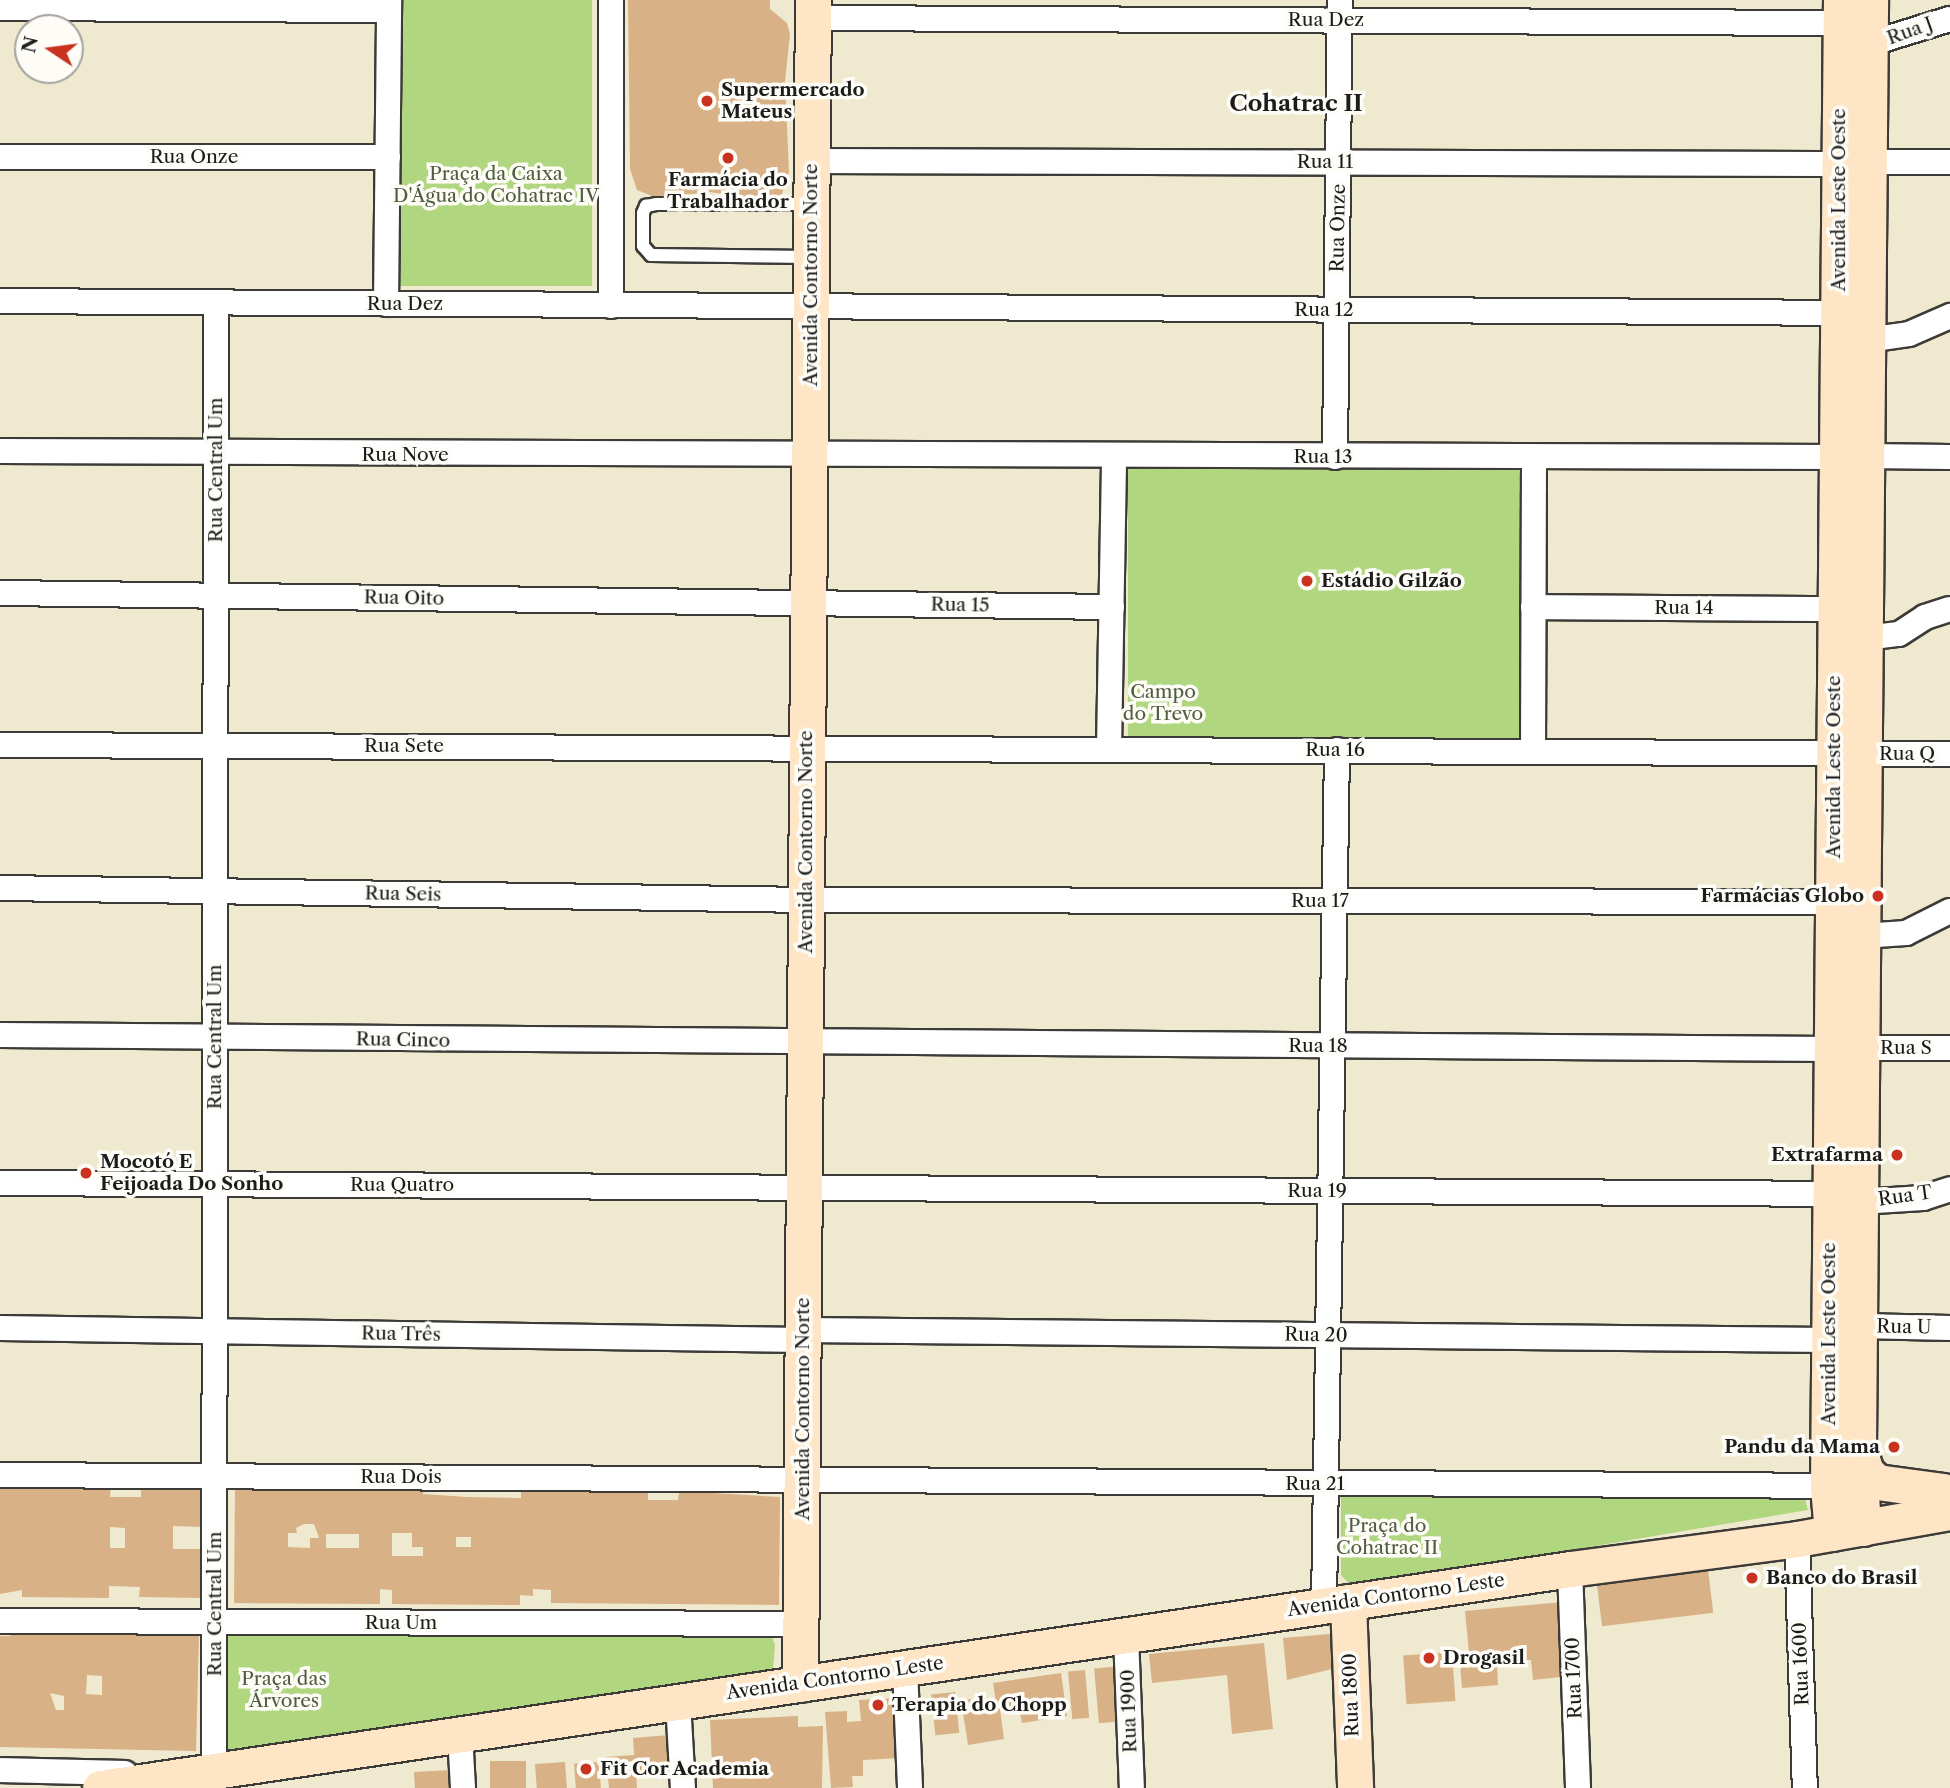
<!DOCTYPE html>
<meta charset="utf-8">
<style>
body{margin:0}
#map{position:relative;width:1950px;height:1788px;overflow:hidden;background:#efe9cf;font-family:"Libre Caslon Text",serif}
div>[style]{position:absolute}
.green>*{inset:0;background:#b0d67f;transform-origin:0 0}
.building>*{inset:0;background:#d8b187;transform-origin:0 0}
.roads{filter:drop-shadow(2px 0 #3c3b37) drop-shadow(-2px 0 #3c3b37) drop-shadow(0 2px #3c3b37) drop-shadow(0 -2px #3c3b37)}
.lane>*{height:12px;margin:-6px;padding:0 6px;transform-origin:6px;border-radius:6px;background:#fff}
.street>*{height:24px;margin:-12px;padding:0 12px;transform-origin:12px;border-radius:12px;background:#fff}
.secondary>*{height:35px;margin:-17.5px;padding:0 17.5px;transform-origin:17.5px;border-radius:17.5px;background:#fee5c5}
.dots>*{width:19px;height:19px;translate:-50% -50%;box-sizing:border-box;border:4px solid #fdfcf7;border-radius:50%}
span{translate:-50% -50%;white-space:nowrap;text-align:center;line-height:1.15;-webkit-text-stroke:7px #fdfcf7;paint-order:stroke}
.street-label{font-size:19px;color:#1c1c1c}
.poi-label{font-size:19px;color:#1c1c1c;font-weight:700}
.left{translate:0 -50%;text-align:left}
.right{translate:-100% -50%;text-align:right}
.park-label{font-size:19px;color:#505d3f}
.quarter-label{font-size:23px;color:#1c1c1c;font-weight:700}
.north{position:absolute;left:14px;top:14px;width:70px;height:70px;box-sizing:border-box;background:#fdfcf7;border:2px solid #a3a29f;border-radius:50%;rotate:283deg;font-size:19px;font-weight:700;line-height:28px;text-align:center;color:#1c1c1c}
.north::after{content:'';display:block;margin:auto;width:24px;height:32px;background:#c8321e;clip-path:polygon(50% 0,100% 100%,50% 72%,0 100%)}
</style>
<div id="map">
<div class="green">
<div style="left:398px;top:0;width:194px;height:286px"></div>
<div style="left:1128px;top:465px;width:401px;height:275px"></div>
<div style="clip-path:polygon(1341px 1495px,1804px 1495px,1808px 1510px,1352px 1587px,1341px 1575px)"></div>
<div style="clip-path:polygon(233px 1631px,772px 1637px,775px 1645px,773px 1669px,762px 1681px,224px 1757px,219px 1636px)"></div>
</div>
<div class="building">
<div style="clip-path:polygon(628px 0,770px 0,770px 9px,787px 23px,790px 34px,785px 81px,789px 172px,782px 194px,768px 200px,709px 192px,657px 198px,637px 190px,630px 169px)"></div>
<div style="clip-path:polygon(evenodd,0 1482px,111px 1484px,110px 1497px,141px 1497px,141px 1484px,204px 1485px,203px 1527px,173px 1526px,173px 1549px,204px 1549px,203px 1598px,139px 1597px,140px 1587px,109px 1586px,109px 1598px,22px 1597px,22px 1590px,0 1594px,0 1482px,110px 1527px,125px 1528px,125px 1548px,110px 1548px,110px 1527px)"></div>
<div style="clip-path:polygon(evenodd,235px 1488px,423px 1490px,423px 1494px,467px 1497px,521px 1498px,521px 1490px,648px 1491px,648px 1500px,678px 1500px,679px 1491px,780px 1497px,779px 1605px,551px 1603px,551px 1590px,533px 1589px,533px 1596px,520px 1595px,520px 1605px,392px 1604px,392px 1590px,380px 1589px,380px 1604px,234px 1603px,235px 1488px,304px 1524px,314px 1524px,319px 1538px,310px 1538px,310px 1548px,288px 1547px,288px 1533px,297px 1533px,296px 1528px,304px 1524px,235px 1488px,392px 1533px,412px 1533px,412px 1547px,423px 1547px,423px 1556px,392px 1556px,392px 1533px,235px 1488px,326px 1534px,359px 1534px,359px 1548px,326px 1548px,326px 1534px,235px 1488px,456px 1537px,471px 1537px,471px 1547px,456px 1547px,456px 1537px)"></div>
<div style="left:1708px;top:1570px;width:43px;height:112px;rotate:83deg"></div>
<div style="clip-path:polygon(1562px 1602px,1569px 1676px,1533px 1680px,1531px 1660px,1497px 1663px,1498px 1685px,1462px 1688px,1460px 1664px,1470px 1663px,1465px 1611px)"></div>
<div style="clip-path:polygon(evenodd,10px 1631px,199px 1633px,196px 1751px,0 1747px,0 1636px,10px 1636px,10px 1631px,87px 1675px,102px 1676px,102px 1695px,86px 1694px,87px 1675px,10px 1631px,50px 1693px,64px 1696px,64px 1710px,56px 1710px,50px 1693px)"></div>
<div style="clip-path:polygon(1341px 1633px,1344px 1666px,1287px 1680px,1283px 1638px)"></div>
<div style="clip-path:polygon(1264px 1643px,1273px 1729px,1232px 1734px,1227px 1675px,1152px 1683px,1149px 1654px)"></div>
<div style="left:1452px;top:1652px;width:49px;height:49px;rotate:86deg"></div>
<div style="left:1122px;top:1666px;width:55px;height:28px;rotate:85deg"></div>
<div style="left:1085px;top:1670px;width:48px;height:17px;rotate:85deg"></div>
<div style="clip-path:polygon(1061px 1673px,1067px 1716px,1022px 1723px,1019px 1709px,1000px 1709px,1004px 1739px,968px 1745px,961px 1700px,981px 1698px,983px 1712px,997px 1709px,993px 1683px)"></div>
<div style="left:955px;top:1692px;width:41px;height:24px;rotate:84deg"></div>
<div style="clip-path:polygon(897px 1698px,900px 1758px,863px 1760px,863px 1776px,852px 1776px,853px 1787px,831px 1788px,825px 1712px,847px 1711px,847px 1722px,861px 1721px,859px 1700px)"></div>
<div style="clip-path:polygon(798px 1716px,798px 1727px,823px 1726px,822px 1788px,713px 1788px,710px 1720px)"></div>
<div style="clip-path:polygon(669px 1735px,672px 1771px,636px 1774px,637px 1788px,609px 1788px,606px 1757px,634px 1755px,633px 1738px)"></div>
<div style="left:526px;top:1761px;width:27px;height:36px;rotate:90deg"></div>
<div style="left:565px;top:1762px;width:26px;height:30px;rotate:86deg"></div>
<div style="left:599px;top:1762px;width:26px;height:25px;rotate:86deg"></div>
<div style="left:450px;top:1770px;width:18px;height:36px;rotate:87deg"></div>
</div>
<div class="roads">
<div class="lane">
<div style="left:810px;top:257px;width:159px;rotate:-179.3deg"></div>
<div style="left:651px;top:255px;width:12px;rotate:-132deg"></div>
<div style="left:643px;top:246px;width:33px;rotate:-90deg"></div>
<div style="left:643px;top:213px;width:8px;rotate:-67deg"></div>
<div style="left:646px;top:206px;width:10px;rotate:-11deg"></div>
<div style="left:656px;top:204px;width:155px"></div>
</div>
<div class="street">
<div style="left:0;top:8px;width:389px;rotate:0.3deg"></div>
<div style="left:812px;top:18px;width:1028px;rotate:0.28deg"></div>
<div style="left:1869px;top:44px;width:85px;rotate:-17.2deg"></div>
<div style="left:0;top:157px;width:388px"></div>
<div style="left:812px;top:161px;width:1027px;rotate:0.17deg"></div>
<div style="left:1868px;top:162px;width:82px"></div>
<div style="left:0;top:301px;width:1838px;rotate:0.37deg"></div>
<div style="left:386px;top:304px;width:304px;rotate:-89.4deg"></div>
<div style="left:611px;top:306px;width:306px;rotate:-90deg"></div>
<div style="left:1867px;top:340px;width:42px;rotate:-8.1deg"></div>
<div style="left:1909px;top:334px;width:45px;rotate:-23.7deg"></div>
<div style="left:0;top:451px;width:1837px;rotate:0.19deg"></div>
<div style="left:1866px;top:456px;width:84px;rotate:0.7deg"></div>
<div style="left:1335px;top:457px;width:457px;rotate:-89.4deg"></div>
<div style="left:0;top:593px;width:1112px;rotate:0.72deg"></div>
<div style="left:1533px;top:607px;width:303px;rotate:0.4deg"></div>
<div style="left:1865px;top:638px;width:34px;rotate:-7deg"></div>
<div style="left:1899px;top:634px;width:31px;rotate:-33deg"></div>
<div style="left:1925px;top:617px;width:26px;rotate:-18deg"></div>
<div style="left:0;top:745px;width:1950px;rotate:0.26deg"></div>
<div style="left:1109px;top:749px;width:292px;rotate:-89deg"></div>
<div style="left:1533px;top:752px;width:295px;rotate:-89.8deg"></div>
<div style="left:0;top:888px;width:806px;rotate:0.85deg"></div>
<div style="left:806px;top:900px;width:1027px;rotate:0.11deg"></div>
<div style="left:1862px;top:936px;width:44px;rotate:-3.9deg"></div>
<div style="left:1906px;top:933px;width:49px;rotate:-26.6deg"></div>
<div style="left:0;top:1035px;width:1832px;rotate:0.44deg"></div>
<div style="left:1861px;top:1048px;width:89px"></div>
<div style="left:0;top:1183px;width:1830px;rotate:0.34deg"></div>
<div style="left:1860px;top:1202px;width:63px;rotate:-3.6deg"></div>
<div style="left:1923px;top:1198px;width:28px;rotate:-18deg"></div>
<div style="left:1859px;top:1326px;width:91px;rotate:1.3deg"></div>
<div style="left:0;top:1328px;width:803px;rotate:0.86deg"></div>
<div style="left:803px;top:1330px;width:1026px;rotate:0.56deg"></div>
<div style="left:0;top:1475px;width:1828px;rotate:0.34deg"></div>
<div style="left:1797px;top:1539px;width:249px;rotate:88.2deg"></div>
<div style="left:1570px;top:1569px;width:219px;rotate:87.9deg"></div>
<div style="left:1324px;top:1605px;width:855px;rotate:-89.13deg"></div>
<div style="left:0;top:1621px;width:801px;rotate:0.21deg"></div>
<div style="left:1126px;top:1635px;width:153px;rotate:87.8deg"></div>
<div style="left:905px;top:1668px;width:120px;rotate:87.6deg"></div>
<div style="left:678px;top:1702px;width:86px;rotate:86.7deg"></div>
<div style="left:460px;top:1734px;width:54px;rotate:86.8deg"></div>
<div style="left:0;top:1770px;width:125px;rotate:1.4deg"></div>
<div style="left:214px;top:1771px;width:1468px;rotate:-89.92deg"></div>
</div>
<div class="secondary">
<div style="left:1859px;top:1450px;width:23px;rotate:72deg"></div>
<div style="left:1866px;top:1472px;width:15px;rotate:42deg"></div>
<div style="left:1877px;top:1482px;width:67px;rotate:7.8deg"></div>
<div style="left:1863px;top:1528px;width:83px;rotate:-93.4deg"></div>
<div style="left:1858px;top:1445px;width:1445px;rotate:-89.52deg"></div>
<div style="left:1832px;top:1533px;width:47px;rotate:-94.9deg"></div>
<div style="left:1828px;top:1486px;width:1486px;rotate:-89.5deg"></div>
<div style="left:1348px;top:1602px;width:186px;rotate:87.8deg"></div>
<div style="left:800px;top:1684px;width:1684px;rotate:-89.56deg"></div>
<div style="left:100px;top:1788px;width:1486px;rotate:-8.47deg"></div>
<div style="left:1570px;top:1569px;width:229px;rotate:-7.5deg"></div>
<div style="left:1797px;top:1539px;width:155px;rotate:-10deg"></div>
</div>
</div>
<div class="dots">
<div style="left:707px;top:101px;background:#c8321e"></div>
<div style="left:728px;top:158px;background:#c8321e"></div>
<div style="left:1307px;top:581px;background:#c8321e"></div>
<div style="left:1878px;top:896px;background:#c8321e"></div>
<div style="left:1897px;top:1155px;background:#c8321e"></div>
<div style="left:86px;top:1173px;background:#c8321e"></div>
<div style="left:1894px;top:1447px;background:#c8321e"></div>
<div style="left:1752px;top:1578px;background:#c8321e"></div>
<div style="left:1429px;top:1658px;background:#c8321e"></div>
<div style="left:878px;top:1705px;background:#c8321e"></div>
<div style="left:586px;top:1769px;background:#c8321e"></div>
</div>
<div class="street-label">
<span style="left:1326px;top:20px">Rua Dez</span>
<span style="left:1910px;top:31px;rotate:-20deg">Rua J</span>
<span style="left:194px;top:157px">Rua Onze</span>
<span style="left:1325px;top:162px">Rua 11</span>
<span style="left:1839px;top:200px;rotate:-90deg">Avenida Leste Oeste</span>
<span style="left:1338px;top:228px;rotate:-89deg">Rua Onze</span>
<span style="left:811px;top:275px;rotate:-90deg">Avenida Contorno Norte</span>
<span style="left:405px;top:304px">Rua Dez</span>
<span style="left:1324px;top:310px">Rua 12</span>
<span style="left:405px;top:455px">Rua Nove</span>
<span style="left:1323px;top:457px">Rua 13</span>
<span style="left:216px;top:470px;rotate:-90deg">Rua Central Um</span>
<span style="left:404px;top:598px;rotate:1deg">Rua Oito</span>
<span style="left:960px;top:605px;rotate:1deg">Rua 15</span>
<span style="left:1684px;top:608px">Rua 14</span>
<span style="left:404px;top:746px">Rua Sete</span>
<span style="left:1335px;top:750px">Rua 16</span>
<span style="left:1907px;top:754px">Rua Q</span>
<span style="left:1834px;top:767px;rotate:-90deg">Avenida Leste Oeste</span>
<span style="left:806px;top:842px;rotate:-90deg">Avenida Contorno Norte</span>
<span style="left:403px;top:894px;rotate:1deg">Rua Seis</span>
<span style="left:1320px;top:901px">Rua 17</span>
<span style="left:215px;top:1037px;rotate:-90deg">Rua Central Um</span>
<span style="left:403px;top:1040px;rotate:1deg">Rua Cinco</span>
<span style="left:1318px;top:1046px">Rua 18</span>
<span style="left:1906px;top:1048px">Rua S</span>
<span style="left:402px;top:1185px">Rua Quatro</span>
<span style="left:1317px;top:1191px">Rua 19</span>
<span style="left:1905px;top:1196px;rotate:-8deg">Rua T</span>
<span style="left:1904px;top:1327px;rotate:1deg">Rua U</span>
<span style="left:401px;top:1334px;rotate:1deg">Rua Três</span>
<span style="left:1829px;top:1334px;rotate:-90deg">Avenida Leste Oeste</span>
<span style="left:1316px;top:1335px;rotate:1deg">Rua 20</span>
<span style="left:803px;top:1409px;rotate:-90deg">Avenida Contorno Norte</span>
<span style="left:401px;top:1477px">Rua Dois</span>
<span style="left:1315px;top:1484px">Rua 21</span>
<span style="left:1396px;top:1595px;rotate:-8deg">Avenida Contorno Leste</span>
<span style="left:215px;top:1604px;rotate:-90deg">Rua Central Um</span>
<span style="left:401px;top:1623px">Rua Um</span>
<span style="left:1801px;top:1664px;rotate:-92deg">Rua 1600</span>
<span style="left:835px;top:1678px;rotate:-8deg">Avenida Contorno Leste</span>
<span style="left:1574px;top:1678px;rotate:-92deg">Rua 1700</span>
<span style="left:1351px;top:1695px;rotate:-92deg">Rua 1800</span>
<span style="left:1129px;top:1711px;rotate:-92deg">Rua 1900</span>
</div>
<div class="poi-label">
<span class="left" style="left:721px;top:101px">Supermercado<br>Mateus</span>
<span style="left:728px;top:191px">Farmácia do<br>Trabalhador</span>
<span class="left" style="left:1321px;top:581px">Estádio Gilzão</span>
<span class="right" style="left:1864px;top:896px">Farmácias Globo</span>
<span class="right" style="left:1883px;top:1155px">Extrafarma</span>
<span class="left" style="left:100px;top:1173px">Mocotó E<br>Feijoada Do Sonho</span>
<span class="right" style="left:1880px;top:1447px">Pandu da Mama</span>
<span class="left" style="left:1766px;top:1578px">Banco do Brasil</span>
<span class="left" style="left:1443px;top:1658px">Drogasil</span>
<span class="left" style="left:892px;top:1705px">Terapia do Chopp</span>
<span class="left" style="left:600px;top:1769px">Fit Cor Academia</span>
</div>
<div class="park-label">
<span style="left:496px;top:185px">Praça da Caixa<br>D'Água do Cohatrac IV</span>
<span style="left:1163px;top:703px">Campo<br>do Trevo</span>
<span style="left:1387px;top:1537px">Praça do<br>Cohatrac II</span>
<span style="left:284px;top:1690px">Praça das<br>Árvores</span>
</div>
<div class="quarter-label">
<span style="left:1296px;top:103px">Cohatrac II</span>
</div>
<div class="north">N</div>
</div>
